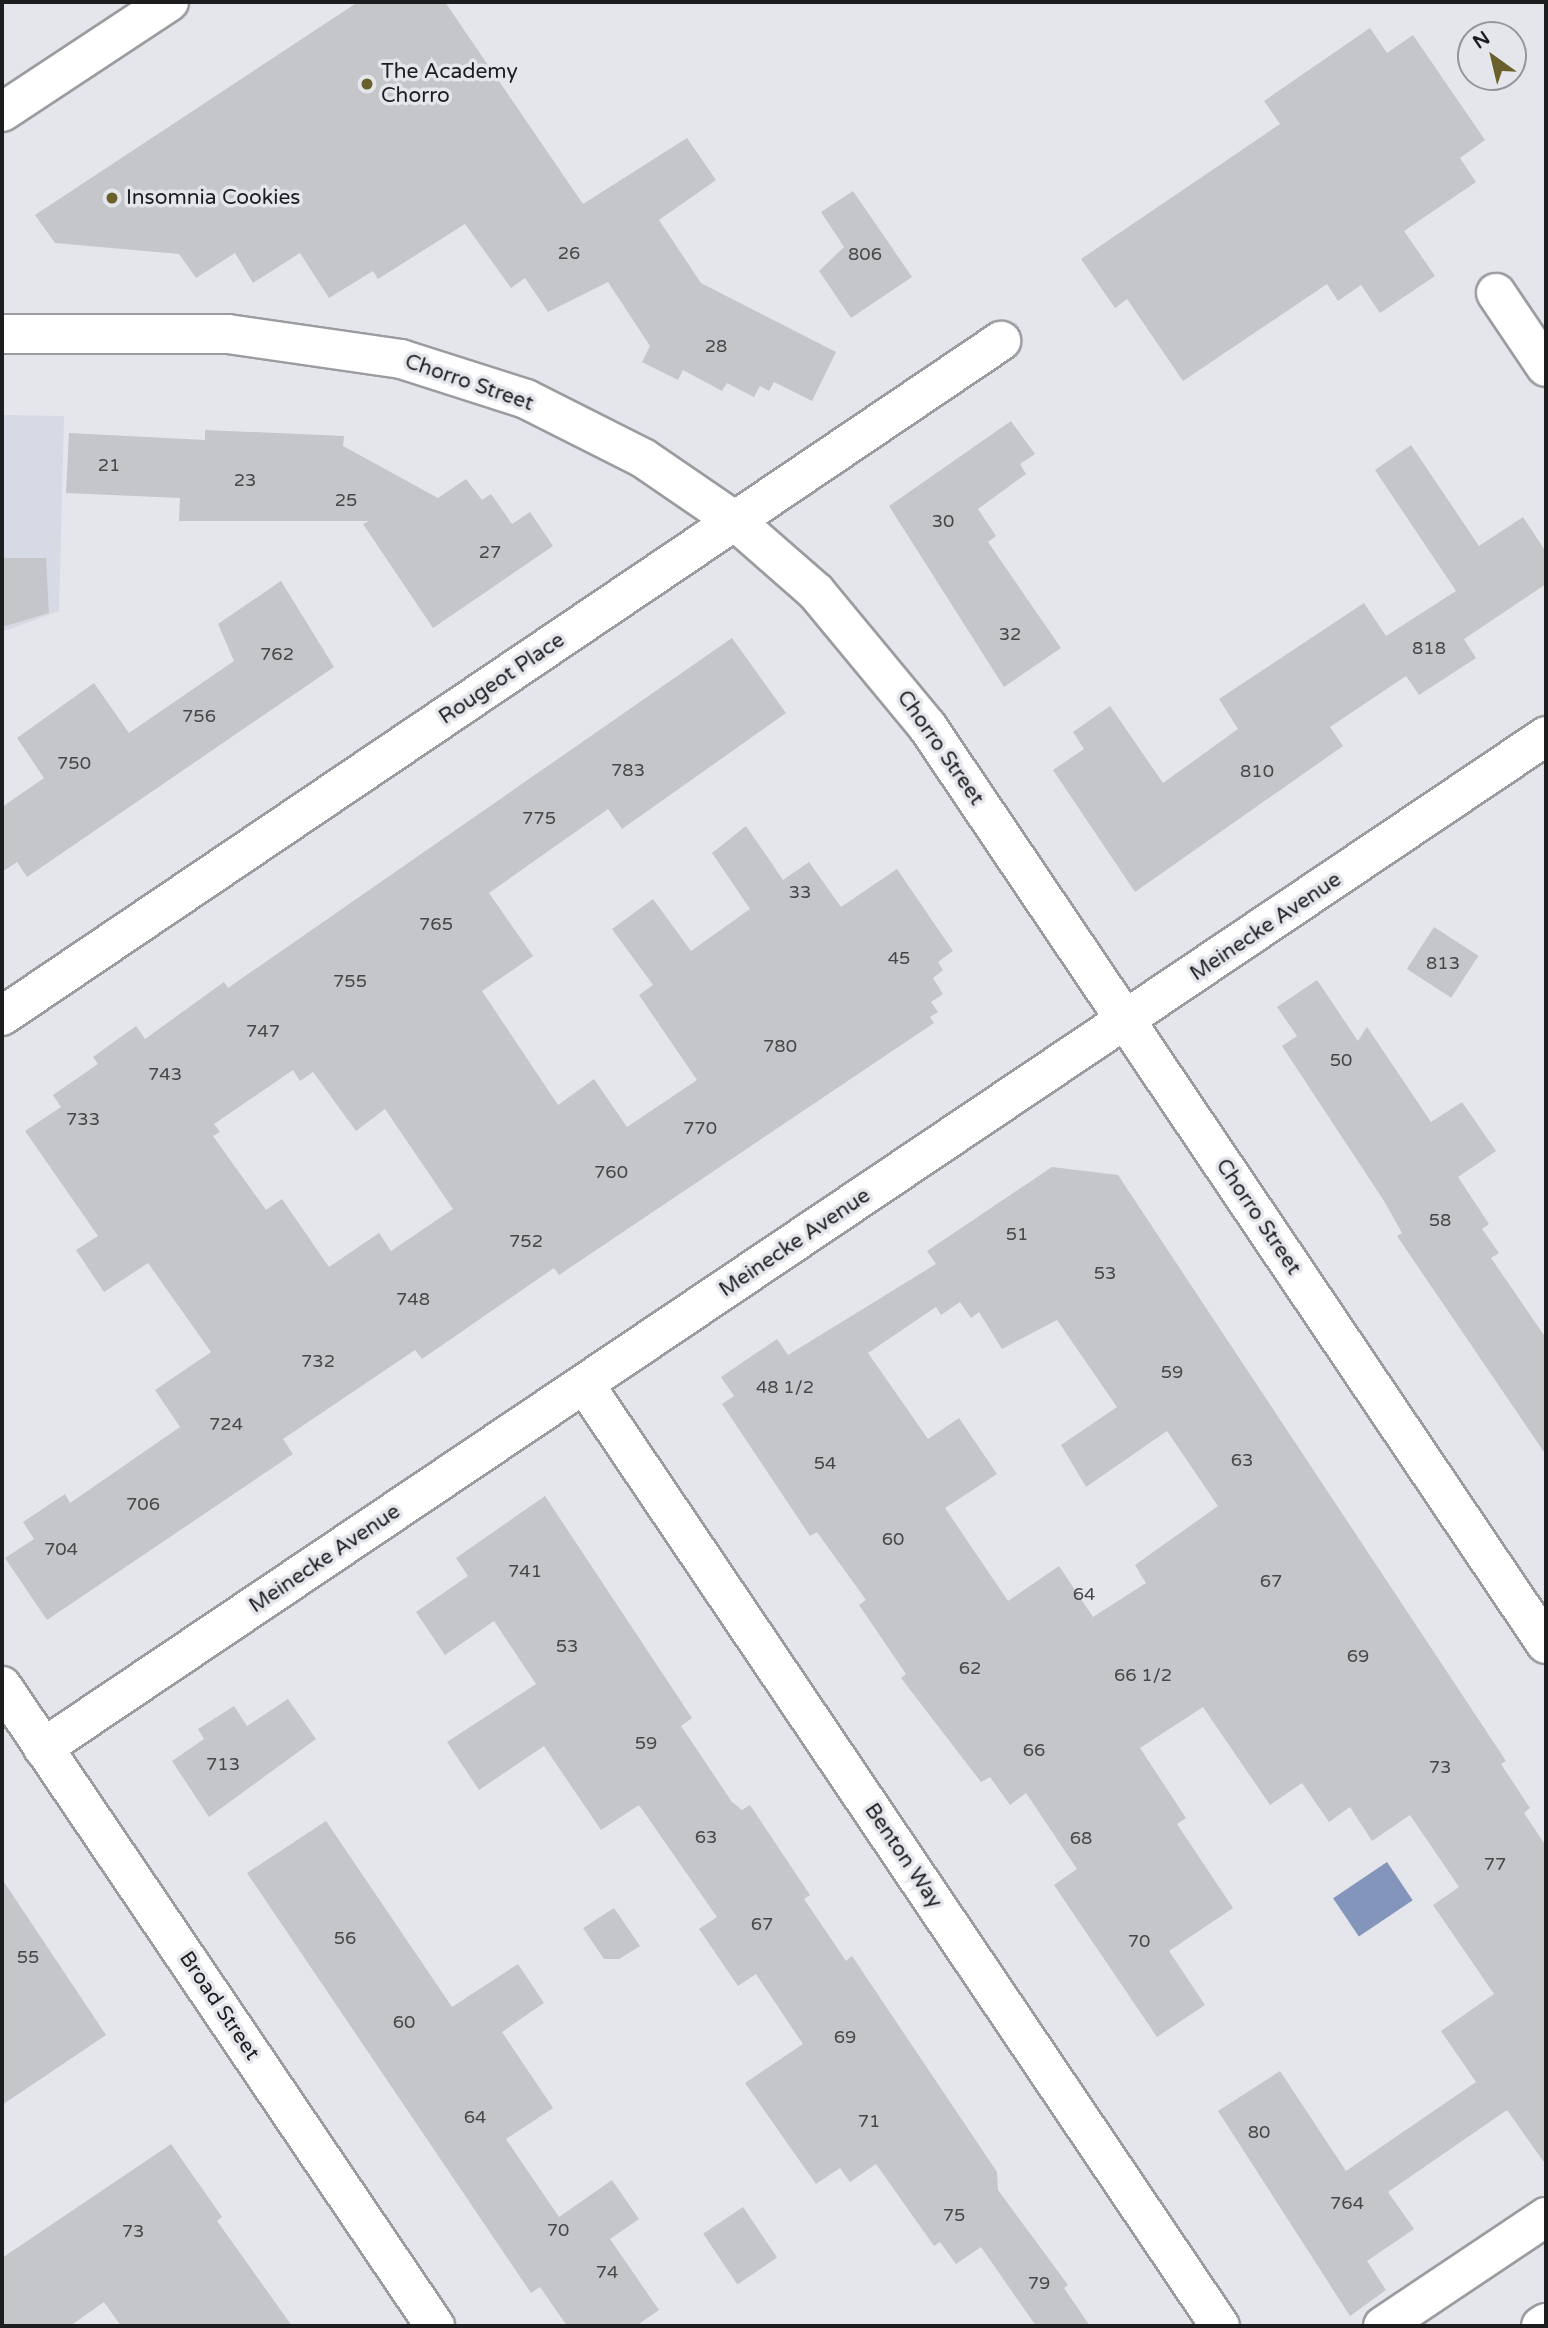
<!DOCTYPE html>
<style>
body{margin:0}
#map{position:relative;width:1548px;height:2328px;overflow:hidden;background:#e4e6eb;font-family:"Varela Round",sans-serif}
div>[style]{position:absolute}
.built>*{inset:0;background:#d5dae5}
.water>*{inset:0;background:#8395bb;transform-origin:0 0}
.building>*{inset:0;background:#c4c6ca;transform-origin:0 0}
.roads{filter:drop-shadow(2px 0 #9a9c9f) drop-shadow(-2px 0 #9a9c9f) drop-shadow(0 2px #9a9c9f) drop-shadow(0 -2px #9a9c9f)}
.minor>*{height:38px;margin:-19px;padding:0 19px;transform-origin:19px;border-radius:19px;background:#fff}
.dots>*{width:19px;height:19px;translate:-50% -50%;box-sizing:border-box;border:4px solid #e4e6eb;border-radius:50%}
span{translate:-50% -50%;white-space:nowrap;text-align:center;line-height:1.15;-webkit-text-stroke:7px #e4e6eb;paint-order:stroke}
.number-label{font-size:18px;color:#464749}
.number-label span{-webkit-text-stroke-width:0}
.poi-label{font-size:21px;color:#1c1d1e}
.left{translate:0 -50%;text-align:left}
.street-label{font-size:21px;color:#1c1d1e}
.frame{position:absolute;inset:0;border:4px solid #1c1d1e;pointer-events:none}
.north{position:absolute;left:1457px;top:21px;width:70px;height:70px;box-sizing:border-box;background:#e4e6eb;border:2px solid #949699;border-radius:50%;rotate:326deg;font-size:19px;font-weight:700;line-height:28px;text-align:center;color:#1c1d1e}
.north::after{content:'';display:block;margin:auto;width:24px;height:32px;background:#6a602c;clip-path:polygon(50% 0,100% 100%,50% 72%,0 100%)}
</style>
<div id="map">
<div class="built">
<div style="clip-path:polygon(2px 415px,64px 416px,59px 611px,2px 632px)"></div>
</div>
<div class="water">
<div style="left:1387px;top:1862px;width:46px;height:65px;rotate:56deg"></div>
</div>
<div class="building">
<div style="clip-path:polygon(358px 2px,445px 2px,583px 204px,687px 138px,716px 180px,659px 220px,701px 283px,836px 352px,812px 401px,774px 382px,769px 391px,760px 386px,754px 397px,727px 383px,722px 391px,683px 370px,678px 380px,642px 362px,650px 346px,608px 282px,548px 312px,525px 278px,511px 288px,465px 224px,378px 279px,373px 271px,329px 298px,300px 253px,253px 283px,235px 253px,196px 278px,179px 254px,55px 243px,35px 215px)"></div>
<div style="clip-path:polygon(1370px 28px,1387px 53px,1413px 35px,1485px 140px,1460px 158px,1476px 182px,1404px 231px,1435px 276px,1380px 313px,1361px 285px,1338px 301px,1327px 284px,1183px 381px,1127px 299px,1115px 308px,1081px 259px,1280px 124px,1264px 101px)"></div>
<div style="clip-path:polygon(853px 191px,912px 277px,851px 318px,819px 271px,844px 247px,821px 212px)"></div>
<div style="clip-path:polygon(1011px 421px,1035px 454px,1020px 464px,1026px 474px,978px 509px,996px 536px,988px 542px,1061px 648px,1004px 687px,889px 506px)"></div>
<div style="clip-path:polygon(205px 430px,344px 436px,343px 446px,438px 498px,466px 479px,482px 500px,491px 494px,512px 524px,530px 512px,553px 546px,433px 628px,363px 524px,369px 521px,179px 521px,180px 498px,66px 493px,69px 433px,205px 440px)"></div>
<div style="clip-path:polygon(1411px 445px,1479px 546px,1523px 517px,1546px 552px,1546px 584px,1464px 639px,1476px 658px,1419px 695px,1406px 676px,1330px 727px,1343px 746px,1135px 892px,1053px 770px,1084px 749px,1073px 732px,1110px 706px,1163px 783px,1238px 729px,1219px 699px,1364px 603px,1386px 636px,1456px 591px,1375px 470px)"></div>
<div style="clip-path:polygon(2px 558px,46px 558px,49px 613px,2px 627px)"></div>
<div style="clip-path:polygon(281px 581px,334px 667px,27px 877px,17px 862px,2px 872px,2px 807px,44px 778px,17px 738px,94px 683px,129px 733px,234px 661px,218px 624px)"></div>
<div style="clip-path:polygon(evenodd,732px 638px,786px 713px,622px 829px,608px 809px,489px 893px,533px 956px,482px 991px,558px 1105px,594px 1079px,627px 1127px,697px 1080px,639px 995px,653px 985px,612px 929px,653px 899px,691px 951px,750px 909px,712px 853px,746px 826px,783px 880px,809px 862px,841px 907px,897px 869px,953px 951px,938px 962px,943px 970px,933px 978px,943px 994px,931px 1002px,938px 1012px,930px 1017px,934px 1023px,559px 1275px,554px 1268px,422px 1359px,415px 1350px,283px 1439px,293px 1454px,47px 1620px,5px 1558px,34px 1539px,23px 1522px,65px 1494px,70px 1503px,180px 1427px,155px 1390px,211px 1352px,148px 1263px,104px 1292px,76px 1250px,98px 1236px,25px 1131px,61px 1107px,53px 1095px,98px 1064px,93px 1057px,136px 1026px,145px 1039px,224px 982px,228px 988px,732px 638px,293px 1070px,300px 1081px,313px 1072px,356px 1131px,385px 1109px,453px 1209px,391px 1251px,379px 1233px,329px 1267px,282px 1199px,266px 1210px,213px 1136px,220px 1132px,214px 1124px,293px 1070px)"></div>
<div style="left:1434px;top:927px;width:53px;height:50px;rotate:33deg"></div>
<div style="clip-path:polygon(1317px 980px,1358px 1041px,1367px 1027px,1431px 1122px,1462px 1102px,1496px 1151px,1458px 1177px,1489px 1224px,1482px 1229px,1499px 1253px,1491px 1258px,1546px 1338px,1546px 1455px,1397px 1236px,1402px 1233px,1384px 1201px,1282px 1046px,1297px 1036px,1277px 1007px)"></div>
<div style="clip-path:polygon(evenodd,1052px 1167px,1118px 1175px,1506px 1761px,1501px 1764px,1530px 1808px,1524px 1813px,1546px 1846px,1546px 2165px,1507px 2110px,1388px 2192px,1414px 2229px,1367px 2261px,1386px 2290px,1350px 2316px,1218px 2111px,1280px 2071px,1346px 2171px,1476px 2082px,1441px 2031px,1494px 1994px,1433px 1905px,1459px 1887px,1410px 1815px,1372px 1841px,1350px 1807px,1329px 1822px,1302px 1783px,1270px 1805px,1203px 1707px,1140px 1748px,1186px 1818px,1177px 1824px,1233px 1908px,1169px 1951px,1205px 2005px,1157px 2037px,1054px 1885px,1077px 1869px,1026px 1793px,1010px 1805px,990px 1777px,981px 1782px,901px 1678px,906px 1674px,859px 1605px,866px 1600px,817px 1532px,810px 1536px,722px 1404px,734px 1396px,721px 1377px,777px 1339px,788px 1355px,936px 1264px,927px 1251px,1052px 1167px,960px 1302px,971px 1318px,979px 1312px,1002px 1349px,1057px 1320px,1117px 1407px,1061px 1445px,1086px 1487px,1167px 1431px,1218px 1506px,1135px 1565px,1146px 1583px,1093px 1617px,1059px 1566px,1008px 1601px,945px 1508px,997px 1474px,959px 1418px,928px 1439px,868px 1353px,936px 1307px,941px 1315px,960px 1302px)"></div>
<div style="clip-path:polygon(545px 1496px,692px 1718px,681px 1726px,732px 1802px,742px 1810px,750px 1805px,810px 1895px,804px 1899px,846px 1961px,852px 1956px,997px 2172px,998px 2190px,1068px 2285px,1064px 2288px,1090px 2326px,1036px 2326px,981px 2247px,956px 2264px,940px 2242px,934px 2246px,876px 2164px,850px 2182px,840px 2168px,816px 2184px,745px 2083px,803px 2044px,756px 1974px,738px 1986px,699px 1929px,717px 1917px,639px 1805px,601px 1830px,544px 1746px,479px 1790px,447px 1742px,536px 1684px,494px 1621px,445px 1655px,416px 1612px,468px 1576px,456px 1558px)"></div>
<div style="clip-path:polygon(288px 1699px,316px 1739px,209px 1817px,172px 1761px,204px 1739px,198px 1729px,234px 1706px,247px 1726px)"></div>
<div style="clip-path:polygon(326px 1821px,452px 2007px,518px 1964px,544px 2003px,502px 2032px,553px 2108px,506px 2139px,559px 2217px,612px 2180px,639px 2219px,610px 2239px,659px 2310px,636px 2326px,567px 2326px,540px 2287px,531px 2293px,247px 1873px)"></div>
<div style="clip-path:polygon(2px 1879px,106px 2035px,2px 2105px)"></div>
<div style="clip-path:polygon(614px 1908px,640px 1946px,619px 1959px,604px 1959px,583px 1928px)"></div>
<div style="clip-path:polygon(171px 2144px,222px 2217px,217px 2221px,292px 2326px,121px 2326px,104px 2302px,70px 2326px,2px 2326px,2px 2258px)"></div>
<div style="left:743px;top:2207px;width:61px;height:48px;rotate:56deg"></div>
</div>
<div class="roads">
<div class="minor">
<div style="left:2px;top:112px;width:200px;rotate:-33.4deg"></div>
<div style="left:1496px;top:293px;width:89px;rotate:56deg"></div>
<div style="left:2px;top:334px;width:226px"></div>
<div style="left:228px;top:334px;width:175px;rotate:8.2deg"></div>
<div style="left:401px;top:359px;width:131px;rotate:17.7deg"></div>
<div style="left:526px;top:399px;width:131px;rotate:26.8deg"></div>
<div style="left:643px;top:458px;width:112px;rotate:34.4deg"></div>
<div style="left:735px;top:521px;width:108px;rotate:41.2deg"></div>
<div style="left:816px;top:592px;width:174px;rotate:50.4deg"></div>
<div style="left:927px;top:726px;width:1107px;rotate:56.01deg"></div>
<div style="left:2px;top:1016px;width:1206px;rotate:-34.05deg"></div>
<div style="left:585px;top:1385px;width:1135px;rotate:55.99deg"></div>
<div style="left:2px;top:1686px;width:773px;rotate:55.92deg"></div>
<div style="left:43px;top:1748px;width:1812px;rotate:-33.95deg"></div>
<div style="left:1383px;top:2326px;width:196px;rotate:-33.8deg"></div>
<div style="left:1541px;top:2326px;width:6px;rotate:-31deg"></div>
</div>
</div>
<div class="dots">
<div style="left:367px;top:84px;background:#6a602c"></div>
<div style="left:112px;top:198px;background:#6a602c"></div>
</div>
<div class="number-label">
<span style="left:569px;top:253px">26</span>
<span style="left:865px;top:254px">806</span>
<span style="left:716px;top:346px">28</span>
<span style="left:109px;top:465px">21</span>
<span style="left:245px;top:480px">23</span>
<span style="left:346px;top:500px">25</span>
<span style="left:943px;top:521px">30</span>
<span style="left:490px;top:552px">27</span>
<span style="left:1010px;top:634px">32</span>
<span style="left:1429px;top:648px">818</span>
<span style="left:277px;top:654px">762</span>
<span style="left:199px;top:716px">756</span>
<span style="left:74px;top:763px">750</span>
<span style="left:628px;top:770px">783</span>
<span style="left:1257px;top:771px">810</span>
<span style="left:539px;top:818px">775</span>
<span style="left:800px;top:892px">33</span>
<span style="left:436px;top:924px">765</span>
<span style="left:899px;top:958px">45</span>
<span style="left:1443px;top:963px">813</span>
<span style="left:350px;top:981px">755</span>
<span style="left:263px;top:1031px">747</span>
<span style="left:780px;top:1046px">780</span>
<span style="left:1341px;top:1060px">50</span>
<span style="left:165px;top:1074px">743</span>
<span style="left:83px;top:1119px">733</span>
<span style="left:700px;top:1128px">770</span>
<span style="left:611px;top:1172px">760</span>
<span style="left:1440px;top:1220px">58</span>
<span style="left:1017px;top:1234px">51</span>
<span style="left:526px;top:1241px">752</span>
<span style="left:1105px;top:1273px">53</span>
<span style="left:413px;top:1299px">748</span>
<span style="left:318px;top:1361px">732</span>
<span style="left:1172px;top:1372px">59</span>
<span style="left:785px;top:1387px">48 1/2</span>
<span style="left:226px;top:1424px">724</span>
<span style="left:1242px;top:1460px">63</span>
<span style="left:825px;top:1463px">54</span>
<span style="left:143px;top:1504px">706</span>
<span style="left:893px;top:1539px">60</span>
<span style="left:61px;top:1549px">704</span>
<span style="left:525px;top:1571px">741</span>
<span style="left:1271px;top:1581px">67</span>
<span style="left:1084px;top:1594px">64</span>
<span style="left:567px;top:1646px">53</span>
<span style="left:1358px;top:1656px">69</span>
<span style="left:970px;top:1668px">62</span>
<span style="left:1143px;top:1675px">66 1/2</span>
<span style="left:646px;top:1743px">59</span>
<span style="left:1034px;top:1750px">66</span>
<span style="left:223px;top:1764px">713</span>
<span style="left:1440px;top:1767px">73</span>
<span style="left:706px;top:1837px">63</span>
<span style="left:1081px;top:1838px">68</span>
<span style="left:1495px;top:1864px">77</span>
<span style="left:762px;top:1924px">67</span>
<span style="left:345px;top:1938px">56</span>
<span style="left:1139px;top:1941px">70</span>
<span style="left:28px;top:1957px">55</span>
<span style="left:404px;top:2022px">60</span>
<span style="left:845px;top:2037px">69</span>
<span style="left:475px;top:2117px">64</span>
<span style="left:869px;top:2121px">71</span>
<span style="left:1259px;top:2132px">80</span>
<span style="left:1347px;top:2203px">764</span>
<span style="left:954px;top:2215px">75</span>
<span style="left:558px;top:2230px">70</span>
<span style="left:133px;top:2231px">73</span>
<span style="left:607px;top:2272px">74</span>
<span style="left:1039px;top:2283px">79</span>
</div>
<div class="poi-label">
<span class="left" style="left:381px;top:84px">The Academy<br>Chorro</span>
<span class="left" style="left:126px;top:198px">Insomnia Cookies</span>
</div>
<div class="street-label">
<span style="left:469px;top:383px;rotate:19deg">Chorro Street</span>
<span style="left:502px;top:679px;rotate:-34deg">Rougeot Place</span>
<span style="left:940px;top:748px;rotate:55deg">Chorro Street</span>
<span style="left:1266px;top:927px;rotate:-34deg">Meinecke Avenue</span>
<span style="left:1258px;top:1217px;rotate:56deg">Chorro Street</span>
<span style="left:795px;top:1243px;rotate:-34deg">Meinecke Avenue</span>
<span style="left:325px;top:1559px;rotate:-34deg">Meinecke Avenue</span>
<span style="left:903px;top:1856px;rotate:56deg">Benton Way</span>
<span style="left:219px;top:2006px;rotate:56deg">Broad Street</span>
</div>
<div class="frame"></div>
<div class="north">N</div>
</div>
